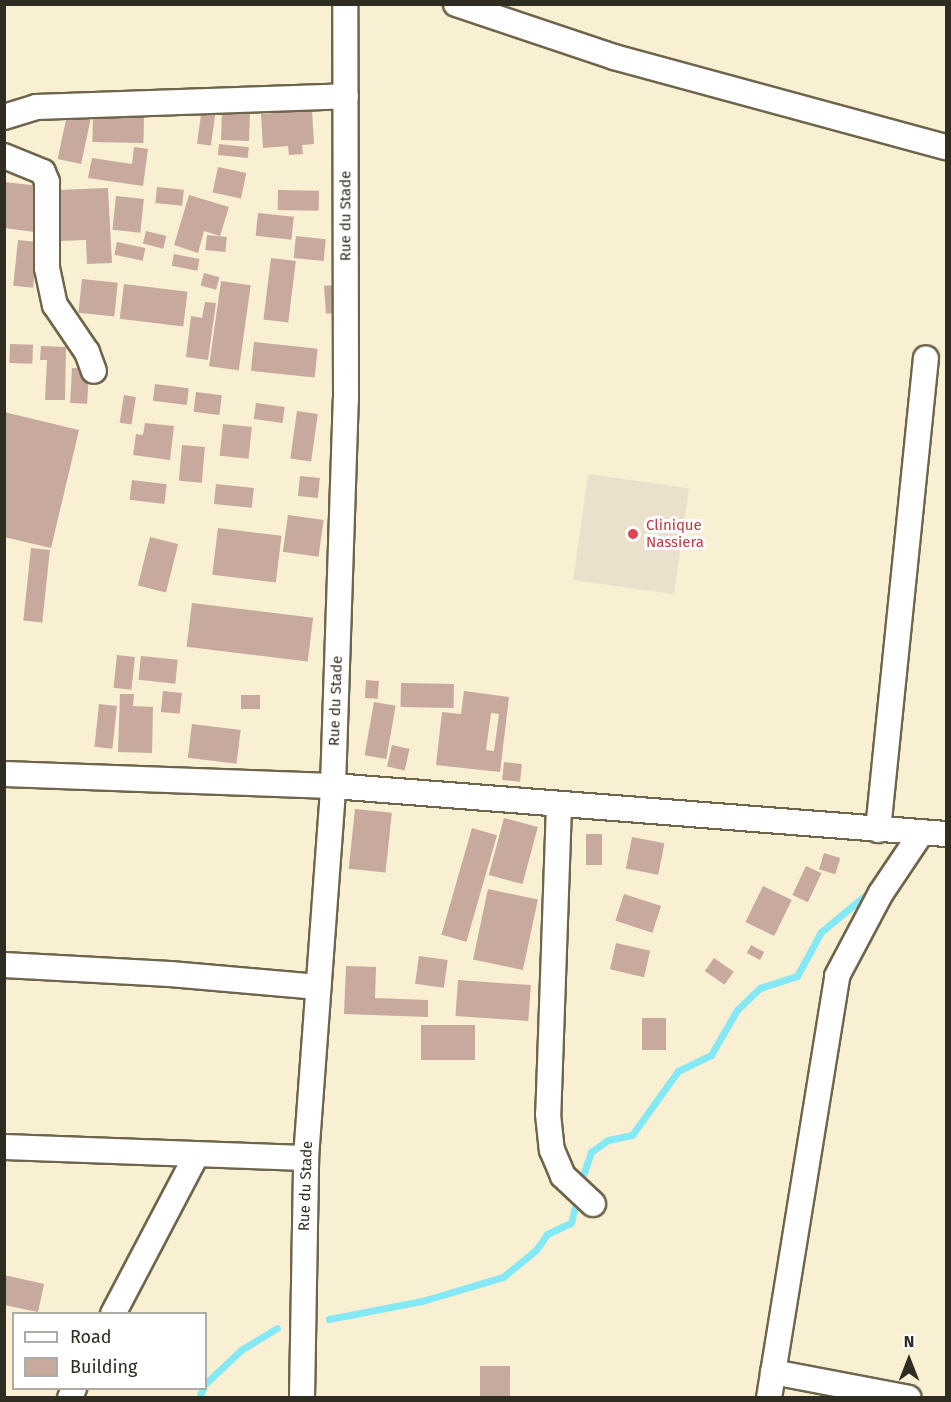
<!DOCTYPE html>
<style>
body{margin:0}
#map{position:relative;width:951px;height:1402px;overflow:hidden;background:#f9efd3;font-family:"Fira Sans",sans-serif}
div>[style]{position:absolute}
.medical>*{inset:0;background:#eae1cc;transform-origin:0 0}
.stream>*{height:7px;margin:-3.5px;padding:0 3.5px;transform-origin:3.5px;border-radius:3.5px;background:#84e9f5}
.building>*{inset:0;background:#c7a99e;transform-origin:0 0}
.roads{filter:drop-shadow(2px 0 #6e654c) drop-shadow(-2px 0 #6e654c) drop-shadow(0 2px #6e654c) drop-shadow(0 -2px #6e654c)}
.minor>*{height:24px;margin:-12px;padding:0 12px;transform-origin:12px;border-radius:12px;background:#fff}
.dots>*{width:16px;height:16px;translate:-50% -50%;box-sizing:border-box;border:3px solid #fff;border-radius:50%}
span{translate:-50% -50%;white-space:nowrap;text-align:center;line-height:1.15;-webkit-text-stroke:6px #fff;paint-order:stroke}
.street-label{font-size:15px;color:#2f2c21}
.health-label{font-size:15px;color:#be3a42}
.left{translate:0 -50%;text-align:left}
.frame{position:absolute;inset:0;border:6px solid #2f2c21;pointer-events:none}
.legend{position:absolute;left:12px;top:1312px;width:195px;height:78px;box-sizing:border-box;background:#fff;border:2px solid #acaba6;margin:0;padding:8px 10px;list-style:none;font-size:18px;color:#2f2c21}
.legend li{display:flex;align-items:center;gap:12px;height:30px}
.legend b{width:30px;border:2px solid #acaba6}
.north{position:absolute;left:879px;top:1330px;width:60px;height:60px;-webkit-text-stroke:4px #fff;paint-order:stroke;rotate:0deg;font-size:16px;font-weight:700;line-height:24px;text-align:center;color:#2f2c21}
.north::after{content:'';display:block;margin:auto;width:21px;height:27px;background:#2f2c21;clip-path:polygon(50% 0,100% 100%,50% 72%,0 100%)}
</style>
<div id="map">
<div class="medical">
<div style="left:588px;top:474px;width:102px;height:107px;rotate:8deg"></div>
</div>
<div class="stream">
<div style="left:580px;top:1184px;width:34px;rotate:-71deg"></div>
<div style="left:591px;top:1152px;width:21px;rotate:-35deg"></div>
<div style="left:608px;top:1140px;width:25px;rotate:-12deg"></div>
<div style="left:632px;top:1135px;width:79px;rotate:-54.3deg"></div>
<div style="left:678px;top:1071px;width:37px;rotate:-26deg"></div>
<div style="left:711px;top:1055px;width:52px;rotate:-60deg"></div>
<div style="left:737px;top:1010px;width:32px;rotate:-44deg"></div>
<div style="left:760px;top:988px;width:39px;rotate:-18deg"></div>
<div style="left:797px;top:976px;width:50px;rotate:-61.4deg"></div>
<div style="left:821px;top:932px;width:67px;rotate:-39.6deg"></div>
<div style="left:329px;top:1319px;width:95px;rotate:-11deg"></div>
<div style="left:422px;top:1301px;width:84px;rotate:-16.5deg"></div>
<div style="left:503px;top:1277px;width:43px;rotate:-39.3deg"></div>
<div style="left:536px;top:1250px;width:19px;rotate:-55deg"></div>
<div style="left:547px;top:1234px;width:26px;rotate:-25deg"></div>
<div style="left:571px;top:1223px;width:29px;rotate:-76deg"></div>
<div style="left:206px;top:1383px;width:48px;rotate:-43.3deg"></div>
<div style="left:241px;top:1350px;width:42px;rotate:-31.4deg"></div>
<div style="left:199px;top:1398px;width:11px;rotate:-68deg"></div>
</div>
<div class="building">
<div style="left:202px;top:108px;width:14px;height:36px;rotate:8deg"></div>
<div style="clip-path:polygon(312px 110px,314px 144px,302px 145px,303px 154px,289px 155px,288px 146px,263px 148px,261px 114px)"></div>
<div style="left:222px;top:111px;width:28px;height:29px;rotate:2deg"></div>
<div style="left:93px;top:113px;width:51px;height:29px;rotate:1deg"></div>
<div style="left:67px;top:115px;width:24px;height:45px;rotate:12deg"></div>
<div style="left:219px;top:144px;width:30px;height:11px;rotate:6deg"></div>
<div style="clip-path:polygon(134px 147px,148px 149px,143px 186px,88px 178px,92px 158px,132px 164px)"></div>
<div style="left:218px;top:167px;width:29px;height:26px;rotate:12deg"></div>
<div style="clip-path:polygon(4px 182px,40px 186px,35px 232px,4px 228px)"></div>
<div style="left:157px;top:187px;width:27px;height:16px;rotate:6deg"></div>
<div style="clip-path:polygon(108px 188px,112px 263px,87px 264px,86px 240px,60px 241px,57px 190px)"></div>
<div style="left:278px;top:190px;width:41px;height:20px;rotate:1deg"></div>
<div style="clip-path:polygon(189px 195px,229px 207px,220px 236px,204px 231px,198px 253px,174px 245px)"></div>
<div style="left:116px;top:196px;width:28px;height:34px;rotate:6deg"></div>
<div style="left:258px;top:213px;width:36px;height:23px;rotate:6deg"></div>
<div style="left:146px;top:231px;width:21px;height:13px;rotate:14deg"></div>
<div style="left:207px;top:235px;width:20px;height:15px;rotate:6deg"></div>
<div style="left:296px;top:236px;width:30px;height:22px;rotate:6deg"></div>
<div style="left:18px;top:240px;width:20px;height:46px;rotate:6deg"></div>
<div style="left:117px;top:242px;width:29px;height:13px;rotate:12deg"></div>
<div style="left:174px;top:254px;width:26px;height:12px;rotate:11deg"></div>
<div style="left:271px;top:258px;width:25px;height:62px;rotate:7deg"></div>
<div style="left:204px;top:273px;width:16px;height:13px;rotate:15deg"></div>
<div style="left:82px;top:279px;width:36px;height:34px;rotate:6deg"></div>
<div style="left:221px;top:281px;width:30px;height:86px;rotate:8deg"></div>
<div style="left:124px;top:284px;width:64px;height:35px;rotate:7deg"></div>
<div style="left:336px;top:285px;width:28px;height:12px;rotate:86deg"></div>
<div style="clip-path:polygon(205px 302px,216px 303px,208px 360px,186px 357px,191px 316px,202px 318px)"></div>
<div style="left:254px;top:342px;width:64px;height:29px;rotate:6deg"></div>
<div style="left:10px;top:344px;width:23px;height:19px;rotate:2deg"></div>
<div style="clip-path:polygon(41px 346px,66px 347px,65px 400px,45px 400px,47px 360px,40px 360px)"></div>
<div style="left:72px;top:368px;width:17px;height:35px;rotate:3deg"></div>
<div style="left:155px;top:384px;width:34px;height:17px;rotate:7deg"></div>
<div style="left:196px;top:392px;width:26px;height:20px;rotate:7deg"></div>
<div style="left:124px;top:395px;width:12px;height:28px;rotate:9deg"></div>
<div style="left:256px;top:403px;width:29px;height:16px;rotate:8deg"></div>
<div style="left:297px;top:411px;width:21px;height:48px;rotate:8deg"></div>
<div style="clip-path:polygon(4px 412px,79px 430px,51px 548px,4px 537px)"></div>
<div style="clip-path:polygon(145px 423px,174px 426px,170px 460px,133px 455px,136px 434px,143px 435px)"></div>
<div style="left:223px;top:424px;width:29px;height:32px;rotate:6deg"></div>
<div style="left:182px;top:445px;width:23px;height:36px;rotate:5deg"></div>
<div style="left:300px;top:476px;width:20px;height:20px;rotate:6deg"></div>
<div style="left:132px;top:480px;width:35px;height:20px;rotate:7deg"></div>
<div style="left:216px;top:484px;width:38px;height:20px;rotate:6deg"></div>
<div style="left:288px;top:515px;width:36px;height:37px;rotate:8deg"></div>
<div style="left:218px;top:528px;width:64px;height:47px;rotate:7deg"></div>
<div style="left:150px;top:537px;width:29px;height:50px;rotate:14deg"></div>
<div style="left:31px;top:548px;width:19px;height:73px;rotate:6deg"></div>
<div style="left:192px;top:603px;width:122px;height:44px;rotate:7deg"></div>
<div style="left:117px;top:655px;width:18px;height:33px;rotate:6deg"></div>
<div style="left:141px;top:656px;width:37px;height:24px;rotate:6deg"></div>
<div style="left:366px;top:680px;width:13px;height:18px;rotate:4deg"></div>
<div style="left:401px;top:683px;width:53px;height:24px;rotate:1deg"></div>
<div style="left:163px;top:691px;width:19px;height:21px;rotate:6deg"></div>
<div style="clip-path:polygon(evenodd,464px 691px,509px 697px,500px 772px,436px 765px,442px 712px,461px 714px,464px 691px,491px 713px,499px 714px,494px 751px,486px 750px,491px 713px)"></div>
<div style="clip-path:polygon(120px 694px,134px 694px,133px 706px,153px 707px,152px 753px,118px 752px)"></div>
<div style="left:241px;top:695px;width:19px;height:14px"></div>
<div style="left:374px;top:702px;width:22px;height:54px;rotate:10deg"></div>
<div style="left:99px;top:704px;width:18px;height:43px;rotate:6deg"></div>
<div style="left:192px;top:724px;width:49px;height:34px;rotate:7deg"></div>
<div style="left:392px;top:745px;width:18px;height:22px;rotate:13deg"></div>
<div style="left:504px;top:762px;width:18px;height:18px;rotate:6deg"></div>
<div style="left:355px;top:809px;width:37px;height:60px;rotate:6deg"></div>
<div style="left:504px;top:818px;width:35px;height:59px;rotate:15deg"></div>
<div style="left:472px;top:828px;width:26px;height:111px;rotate:16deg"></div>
<div style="left:586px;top:834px;width:16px;height:31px"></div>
<div style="left:632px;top:837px;width:33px;height:32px;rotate:11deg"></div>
<div style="left:824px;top:853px;width:17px;height:17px;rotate:17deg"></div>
<div style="left:806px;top:866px;width:17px;height:32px;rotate:25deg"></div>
<div style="left:763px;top:886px;width:32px;height:40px;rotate:26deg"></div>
<div style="left:488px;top:889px;width:51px;height:72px;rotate:12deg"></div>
<div style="left:624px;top:894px;width:39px;height:28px;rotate:18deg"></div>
<div style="left:616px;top:943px;width:35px;height:27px;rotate:13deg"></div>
<div style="left:751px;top:945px;width:15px;height:9px;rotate:28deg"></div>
<div style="left:419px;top:956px;width:29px;height:28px;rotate:8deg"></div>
<div style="left:714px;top:958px;width:24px;height:16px;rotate:35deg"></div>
<div style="clip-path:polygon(346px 966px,376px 967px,375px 998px,428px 1000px,428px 1017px,344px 1014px)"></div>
<div style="left:458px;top:980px;width:73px;height:36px;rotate:4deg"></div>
<div style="left:642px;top:1018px;width:24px;height:32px"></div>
<div style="left:421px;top:1025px;width:54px;height:35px"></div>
<div style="clip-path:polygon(4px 1275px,44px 1284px,38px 1312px,4px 1305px)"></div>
<div style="left:480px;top:1366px;width:30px;height:32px"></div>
</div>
<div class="roads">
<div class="minor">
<div style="left:456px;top:4px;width:167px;rotate:18.5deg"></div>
<div style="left:614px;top:57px;width:344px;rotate:15.2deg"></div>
<div style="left:4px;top:117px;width:34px;rotate:-17deg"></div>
<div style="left:36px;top:107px;width:310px;rotate:-2deg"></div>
<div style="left:4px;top:156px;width:42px;rotate:22.3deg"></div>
<div style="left:43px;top:172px;width:11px;rotate:68deg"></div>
<div style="left:47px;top:182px;width:86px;rotate:90deg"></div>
<div style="left:47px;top:268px;width:38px;rotate:78deg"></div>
<div style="left:55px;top:305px;width:57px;rotate:55.8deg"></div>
<div style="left:87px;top:352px;width:20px;rotate:70deg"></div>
<div style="left:4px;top:774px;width:329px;rotate:2.1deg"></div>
<div style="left:333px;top:786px;width:615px;rotate:4.48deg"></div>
<div style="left:559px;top:806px;width:308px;rotate:92deg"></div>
<div style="left:548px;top:1114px;width:36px;rotate:84deg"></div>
<div style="left:552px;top:1150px;width:28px;rotate:67deg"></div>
<div style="left:563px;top:1176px;width:41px;rotate:43deg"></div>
<div style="left:878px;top:830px;width:474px;rotate:-84.2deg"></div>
<div style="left:4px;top:965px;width:166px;rotate:3.1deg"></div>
<div style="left:170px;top:974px;width:149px;rotate:5deg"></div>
<div style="left:4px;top:1147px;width:302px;rotate:2.1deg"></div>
<div style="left:113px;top:1314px;width:178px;rotate:-62.3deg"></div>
<div style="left:773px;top:1372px;width:138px;rotate:10.8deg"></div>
<div style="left:70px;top:1398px;width:11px;rotate:-68deg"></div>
<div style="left:302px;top:1398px;width:240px;rotate:-89deg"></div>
<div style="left:306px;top:1158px;width:373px;rotate:-85.8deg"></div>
<div style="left:333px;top:786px;width:387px;rotate:-88.1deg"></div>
<div style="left:346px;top:399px;width:395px;rotate:-90.1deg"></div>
<div style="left:769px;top:1398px;width:427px;rotate:-80.8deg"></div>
<div style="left:837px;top:976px;width:94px;rotate:-62.1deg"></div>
<div style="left:881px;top:893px;width:73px;rotate:-56.1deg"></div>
</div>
</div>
<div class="dots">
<div style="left:633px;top:534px;background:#e0444e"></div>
</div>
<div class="street-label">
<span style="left:346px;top:216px;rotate:-90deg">Rue du Stade</span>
<span style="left:336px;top:701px;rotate:-88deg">Rue du Stade</span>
<span style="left:306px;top:1186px;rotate:-88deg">Rue du Stade</span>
</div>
<div class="health-label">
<span class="left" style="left:646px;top:534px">Clinique<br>Nassiera</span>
</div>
<div class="frame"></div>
<ul class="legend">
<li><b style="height:8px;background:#fff"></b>Road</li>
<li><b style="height:16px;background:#c7a99e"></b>Building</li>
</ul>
<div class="north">N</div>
</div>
